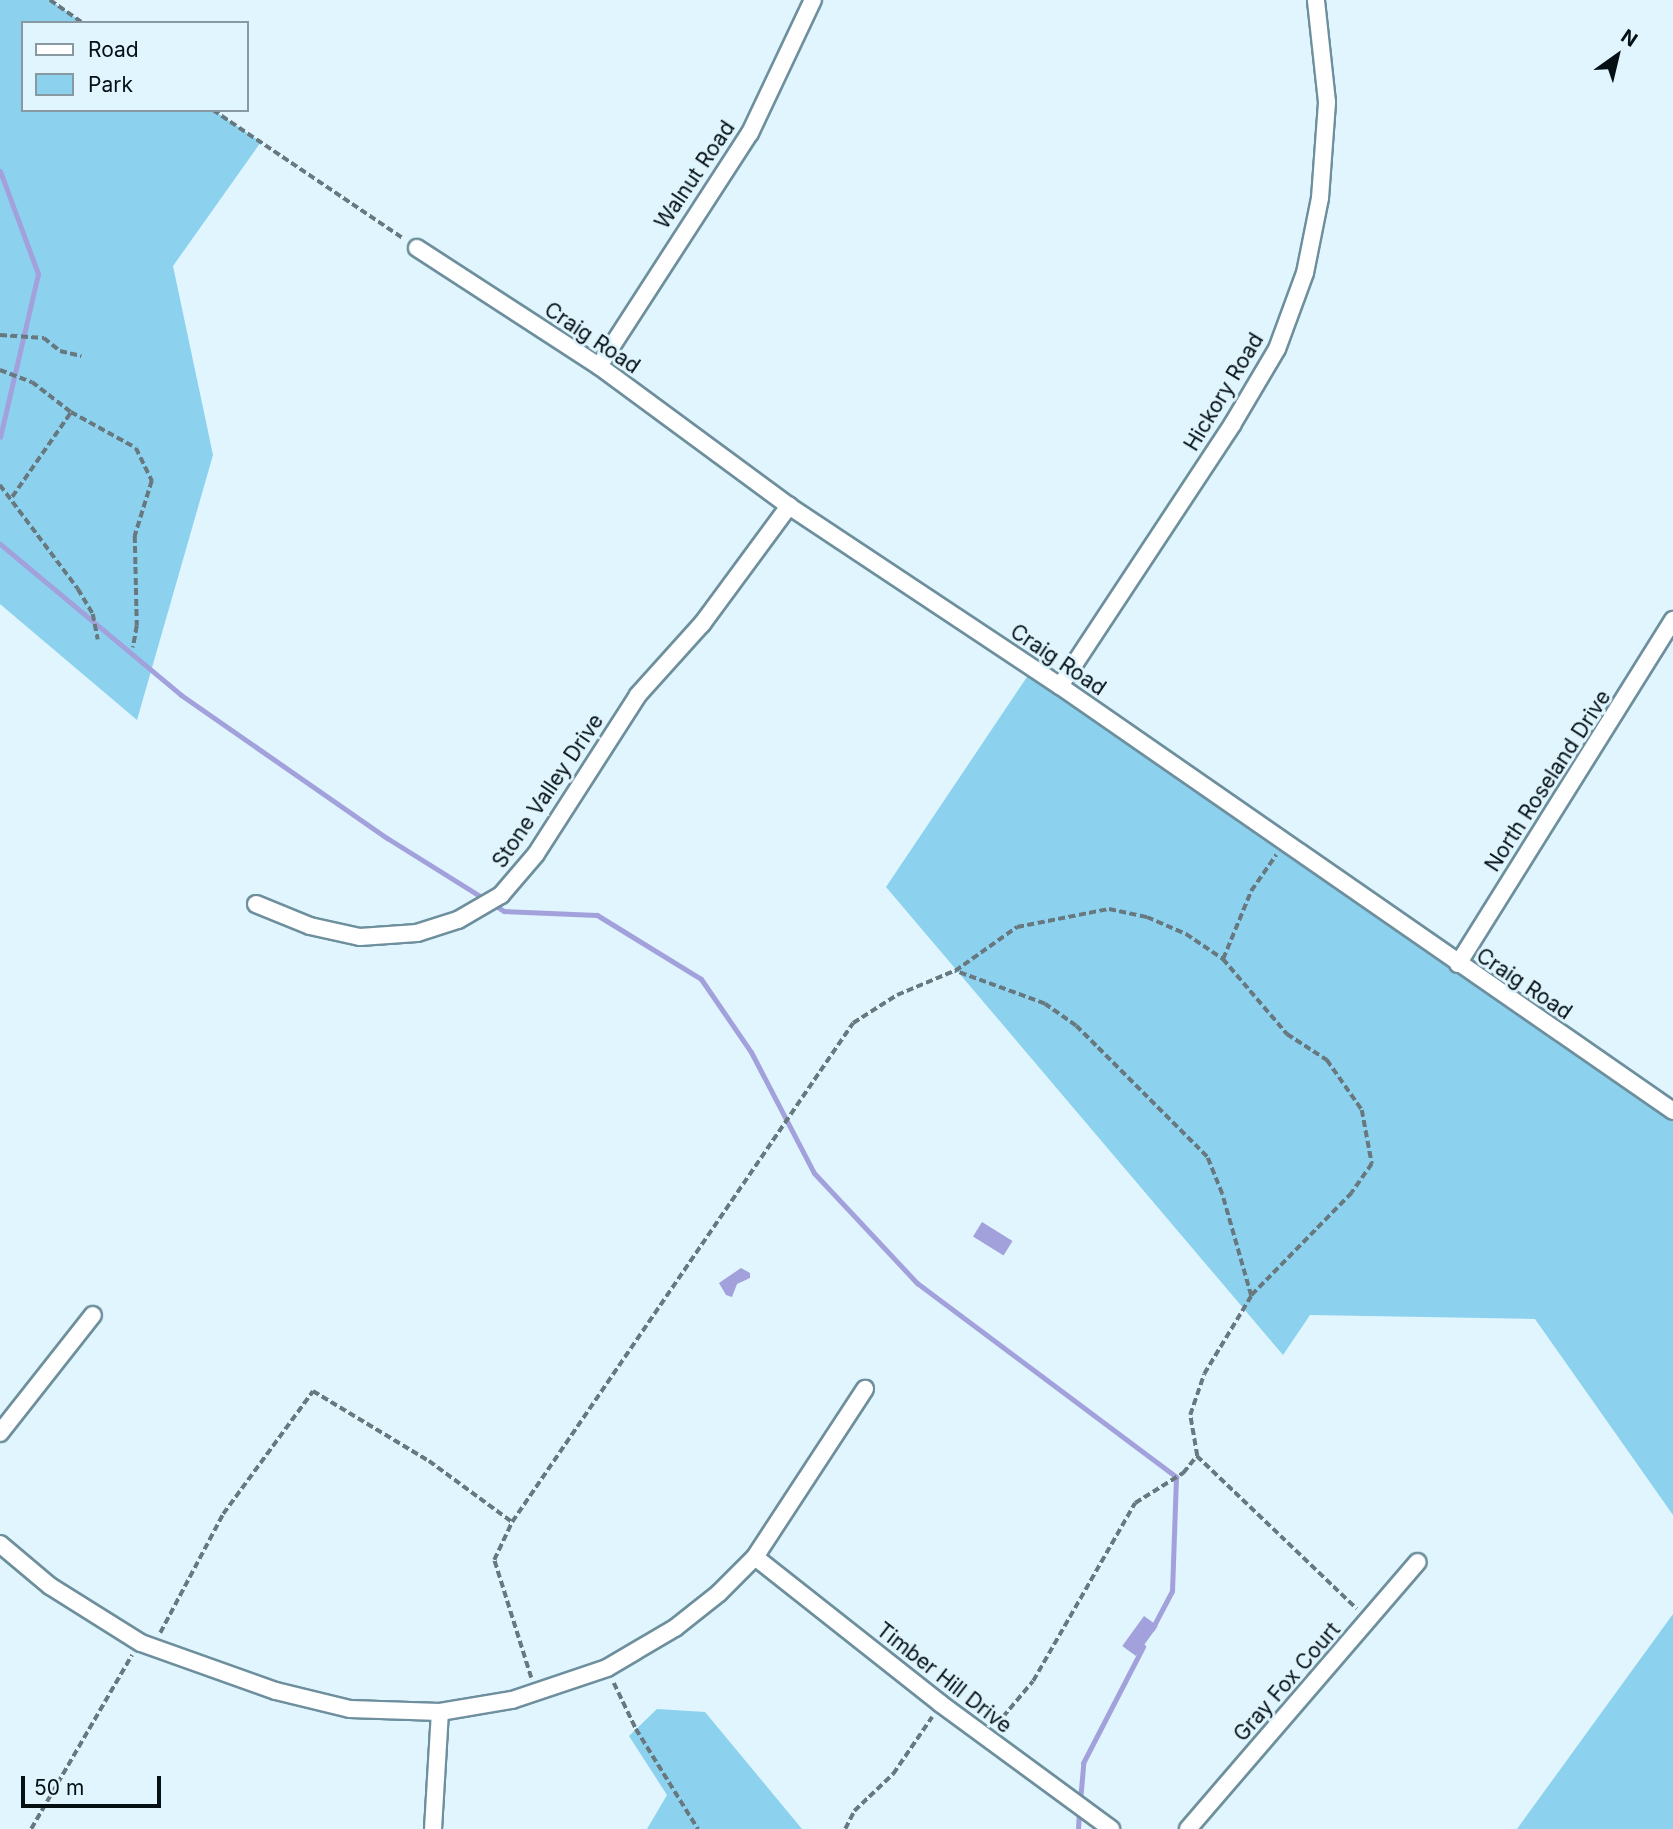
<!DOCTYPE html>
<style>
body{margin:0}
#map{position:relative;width:1673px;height:1829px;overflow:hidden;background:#e0f5fe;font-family:Inter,sans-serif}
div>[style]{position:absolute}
.green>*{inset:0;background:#8cd1ee}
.water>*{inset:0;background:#a2a1dc;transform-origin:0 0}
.stream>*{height:5px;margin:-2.5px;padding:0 2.5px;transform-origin:2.5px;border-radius:2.5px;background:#a2a1dc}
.path>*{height:3.5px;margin-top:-1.75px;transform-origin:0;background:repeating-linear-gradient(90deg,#68787f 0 7px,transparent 0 10.5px)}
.roads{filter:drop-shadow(2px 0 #6e8f9d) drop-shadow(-2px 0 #6e8f9d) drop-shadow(0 2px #6e8f9d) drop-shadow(0 -2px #6e8f9d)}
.street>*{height:16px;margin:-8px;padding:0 8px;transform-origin:8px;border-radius:8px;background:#fff}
span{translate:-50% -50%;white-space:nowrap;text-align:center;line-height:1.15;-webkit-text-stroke:6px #e0f5fe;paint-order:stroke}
.street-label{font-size:21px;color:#051015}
.legend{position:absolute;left:21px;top:21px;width:228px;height:91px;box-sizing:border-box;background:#e0f5fe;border:2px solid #8899a1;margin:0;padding:9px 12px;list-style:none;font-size:21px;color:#051015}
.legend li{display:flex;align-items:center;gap:14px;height:35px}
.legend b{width:35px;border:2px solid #8899a1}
.north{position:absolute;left:1582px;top:21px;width:70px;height:70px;-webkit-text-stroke:5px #e0f5fe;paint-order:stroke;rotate:34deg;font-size:19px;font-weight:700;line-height:28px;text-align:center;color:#051015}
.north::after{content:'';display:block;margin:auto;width:24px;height:32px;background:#051015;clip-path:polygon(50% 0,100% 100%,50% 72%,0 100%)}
.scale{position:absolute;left:21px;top:1776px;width:140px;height:32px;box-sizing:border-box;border:4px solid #051015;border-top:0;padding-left:9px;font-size:21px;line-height:24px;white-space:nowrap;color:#051015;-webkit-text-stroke:5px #e0f5fe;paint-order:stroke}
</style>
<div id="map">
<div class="green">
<div style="clip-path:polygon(0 0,50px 0,83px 23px,23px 23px,23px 110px,213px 110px,261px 142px,173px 266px,213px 455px,137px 720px,0 604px)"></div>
<div style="clip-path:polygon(1033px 668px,1673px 1110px,1673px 1515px,1535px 1319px,1310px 1315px,1283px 1355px,886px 887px)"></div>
<div style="clip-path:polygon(1673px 1614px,1673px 1829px,1517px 1829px)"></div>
<div style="clip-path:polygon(657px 1709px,705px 1712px,802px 1829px,647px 1829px,667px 1795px,629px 1736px)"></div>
</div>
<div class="water">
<div style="left:982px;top:1222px;width:36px;height:17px;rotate:32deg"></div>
<div style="clip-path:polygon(741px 1268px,750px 1273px,750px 1278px,737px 1284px,732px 1297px,726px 1295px,719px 1283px)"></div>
<div style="left:1144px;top:1616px;width:17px;height:37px;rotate:36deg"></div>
</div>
<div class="stream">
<div style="left:0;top:171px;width:110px;rotate:69.7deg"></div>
<div style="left:38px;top:274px;width:167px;rotate:103.1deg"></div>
<div style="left:0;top:544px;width:236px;rotate:39.8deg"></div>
<div style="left:181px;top:695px;width:251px;rotate:34.8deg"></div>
<div style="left:387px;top:838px;width:138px;rotate:32deg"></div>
<div style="left:504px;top:911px;width:93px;rotate:2.5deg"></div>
<div style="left:597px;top:915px;width:122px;rotate:31.6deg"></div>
<div style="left:701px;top:979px;width:88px;rotate:55.6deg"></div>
<div style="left:751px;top:1052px;width:136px;rotate:62.5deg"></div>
<div style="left:814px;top:1173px;width:151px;rotate:46.9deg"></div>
<div style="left:917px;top:1283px;width:324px;rotate:36.8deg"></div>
<div style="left:1176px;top:1477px;width:114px;rotate:92deg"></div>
<div style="left:1172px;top:1591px;width:43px;rotate:117.8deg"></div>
<div style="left:1080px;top:1801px;width:38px;rotate:-85deg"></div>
<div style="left:1083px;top:1763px;width:131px;rotate:-62.7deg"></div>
<div style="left:1078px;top:1829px;width:18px;rotate:-87deg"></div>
</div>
<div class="path">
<div style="left:50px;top:0;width:40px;rotate:34.9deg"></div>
<div style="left:213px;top:110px;width:230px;rotate:34deg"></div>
<div style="left:0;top:335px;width:44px;rotate:3.9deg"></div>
<div style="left:44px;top:338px;width:21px;rotate:39deg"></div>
<div style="left:60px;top:351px;width:22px;rotate:13deg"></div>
<div style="left:0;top:370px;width:34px;rotate:21deg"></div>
<div style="left:32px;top:382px;width:49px;rotate:37.6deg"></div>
<div style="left:71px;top:412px;width:74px;rotate:29deg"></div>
<div style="left:136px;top:448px;width:37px;rotate:64deg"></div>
<div style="left:152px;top:481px;width:58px;rotate:107.2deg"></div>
<div style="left:135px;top:536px;width:90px;rotate:88.7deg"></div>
<div style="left:137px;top:626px;width:22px;rotate:100deg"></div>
<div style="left:0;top:485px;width:130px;rotate:53.1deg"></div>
<div style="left:78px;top:589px;width:29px;rotate:59deg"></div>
<div style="left:93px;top:614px;width:26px;rotate:79deg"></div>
<div style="left:12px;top:497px;width:103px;rotate:-55.2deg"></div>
<div style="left:1223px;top:959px;width:99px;rotate:49.5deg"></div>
<div style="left:1287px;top:1034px;width:48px;rotate:33deg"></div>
<div style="left:1327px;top:1060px;width:61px;rotate:55deg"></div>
<div style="left:1362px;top:1110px;width:55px;rotate:79.5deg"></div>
<div style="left:1372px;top:1164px;width:35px;rotate:125deg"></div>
<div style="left:1352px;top:1193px;width:144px;rotate:134.4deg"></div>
<div style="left:1251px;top:1296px;width:106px;rotate:-105.9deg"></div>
<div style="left:1222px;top:1194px;width:40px;rotate:-112deg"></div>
<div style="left:1207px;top:1157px;width:185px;rotate:-135deg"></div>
<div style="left:1076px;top:1026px;width:38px;rotate:-145deg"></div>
<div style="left:1045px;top:1004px;width:96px;rotate:-159.9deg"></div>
<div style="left:955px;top:971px;width:76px;rotate:-35.4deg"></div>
<div style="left:1017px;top:927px;width:94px;rotate:-11.1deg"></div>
<div style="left:1109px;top:909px;width:39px;rotate:12deg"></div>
<div style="left:1147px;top:917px;width:43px;rotate:23.6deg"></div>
<div style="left:1186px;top:934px;width:45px;rotate:34deg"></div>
<div style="left:1223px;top:959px;width:74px;rotate:-67.6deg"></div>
<div style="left:1251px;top:891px;width:44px;rotate:-55.2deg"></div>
<div style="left:1197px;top:1456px;width:42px;rotate:-99.7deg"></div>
<div style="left:1190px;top:1415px;width:43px;rotate:-71.1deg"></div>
<div style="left:1204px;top:1374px;width:91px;rotate:-58.9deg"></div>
<div style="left:160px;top:1633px;width:135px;rotate:-62.1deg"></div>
<div style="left:223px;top:1514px;width:152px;rotate:-53.8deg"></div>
<div style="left:313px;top:1391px;width:135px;rotate:31.1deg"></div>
<div style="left:429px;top:1461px;width:103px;rotate:36.3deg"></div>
<div style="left:531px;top:1678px;width:124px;rotate:-107.4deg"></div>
<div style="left:494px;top:1560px;width:42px;rotate:-64.7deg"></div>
<div style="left:512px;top:1522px;width:604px;rotate:-55.65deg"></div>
<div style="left:853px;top:1023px;width:52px;rotate:-32.5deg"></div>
<div style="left:897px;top:995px;width:62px;rotate:-22.8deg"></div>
<div style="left:614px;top:1683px;width:51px;rotate:64.4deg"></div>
<div style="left:636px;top:1729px;width:118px;rotate:58.2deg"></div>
<div style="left:996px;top:1725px;width:57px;rotate:-49.9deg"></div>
<div style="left:1033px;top:1681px;width:205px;rotate:-60.2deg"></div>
<div style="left:1135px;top:1503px;width:57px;rotate:-32deg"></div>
<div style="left:1183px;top:1473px;width:22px;rotate:-51deg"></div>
<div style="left:1197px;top:1456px;width:221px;rotate:43.7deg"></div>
<div style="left:31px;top:1829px;width:201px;rotate:-59.9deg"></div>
<div style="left:845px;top:1829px;width:20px;rotate:-63deg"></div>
<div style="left:854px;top:1811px;width:54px;rotate:-43.5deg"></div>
<div style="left:893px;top:1774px;width:69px;rotate:-55.6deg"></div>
</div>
<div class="roads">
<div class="street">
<div style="left:417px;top:248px;width:217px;rotate:33deg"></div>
<div style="left:599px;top:366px;width:236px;rotate:36.4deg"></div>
<div style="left:789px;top:506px;width:325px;rotate:33.6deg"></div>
<div style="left:1060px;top:686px;width:746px;rotate:34.73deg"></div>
<div style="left:599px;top:366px;width:278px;rotate:-57.1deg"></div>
<div style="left:750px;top:133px;width:147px;rotate:-64.7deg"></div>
<div style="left:1060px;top:686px;width:313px;rotate:-56.6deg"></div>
<div style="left:1232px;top:425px;width:88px;rotate:-59.4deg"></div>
<div style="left:1277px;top:349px;width:81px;rotate:-69.8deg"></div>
<div style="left:1305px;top:273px;width:76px;rotate:-78.7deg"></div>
<div style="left:1320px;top:198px;width:96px;rotate:-85.8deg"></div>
<div style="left:1327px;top:102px;width:103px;rotate:-96.2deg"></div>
<div style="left:256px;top:904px;width:58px;rotate:22.2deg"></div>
<div style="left:310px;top:926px;width:51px;rotate:12.4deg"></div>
<div style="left:360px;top:937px;width:57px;rotate:-4deg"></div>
<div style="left:417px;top:933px;width:43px;rotate:-17.6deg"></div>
<div style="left:458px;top:920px;width:50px;rotate:-30.2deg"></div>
<div style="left:501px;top:895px;width:54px;rotate:-49.5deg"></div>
<div style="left:536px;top:854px;width:189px;rotate:-57.3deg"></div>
<div style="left:638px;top:695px;width:96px;rotate:-48deg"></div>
<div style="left:702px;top:624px;width:147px;rotate:-53.6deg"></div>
<div style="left:1458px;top:964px;width:406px;rotate:-58deg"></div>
<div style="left:0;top:1433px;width:150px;rotate:-51.8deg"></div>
<div style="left:0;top:1544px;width:65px;rotate:40deg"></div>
<div style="left:50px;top:1586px;width:107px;rotate:32.1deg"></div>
<div style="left:141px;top:1643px;width:143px;rotate:19.6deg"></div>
<div style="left:276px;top:1691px;width:76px;rotate:13.7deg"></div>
<div style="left:350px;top:1709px;width:90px;rotate:1.9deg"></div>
<div style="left:440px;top:1712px;width:73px;rotate:-9.5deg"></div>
<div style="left:512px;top:1700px;width:100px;rotate:-18.6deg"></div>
<div style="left:607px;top:1668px;width:79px;rotate:-30.5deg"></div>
<div style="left:675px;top:1628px;width:56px;rotate:-38.5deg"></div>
<div style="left:719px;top:1593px;width:51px;rotate:-45deg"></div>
<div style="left:755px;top:1557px;width:201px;rotate:-56.8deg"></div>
<div style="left:755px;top:1557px;width:237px;rotate:38.3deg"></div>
<div style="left:941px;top:1704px;width:211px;rotate:36.3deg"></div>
<div style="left:433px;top:1829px;width:117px;rotate:-86.6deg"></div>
<div style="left:1188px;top:1829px;width:352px;rotate:-49.3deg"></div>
</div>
</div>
<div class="street-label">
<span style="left:695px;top:175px;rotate:-56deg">Walnut Road</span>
<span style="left:592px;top:338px;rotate:34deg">Craig Road</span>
<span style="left:1224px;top:392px;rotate:-59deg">Hickory Road</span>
<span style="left:1058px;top:660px;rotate:34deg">Craig Road</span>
<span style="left:1548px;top:781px;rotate:-57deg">North Roseland Drive</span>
<span style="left:548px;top:791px;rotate:-56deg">Stone Valley Drive</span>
<span style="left:1524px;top:984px;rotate:34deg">Craig Road</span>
<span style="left:944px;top:1678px;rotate:38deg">Timber Hill Drive</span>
<span style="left:1287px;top:1682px;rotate:-49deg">Gray Fox Court</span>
</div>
<ul class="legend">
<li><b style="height:9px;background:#fff"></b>Road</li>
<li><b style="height:19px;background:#8cd1ee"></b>Park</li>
</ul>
<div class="north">N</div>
<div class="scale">50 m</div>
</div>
